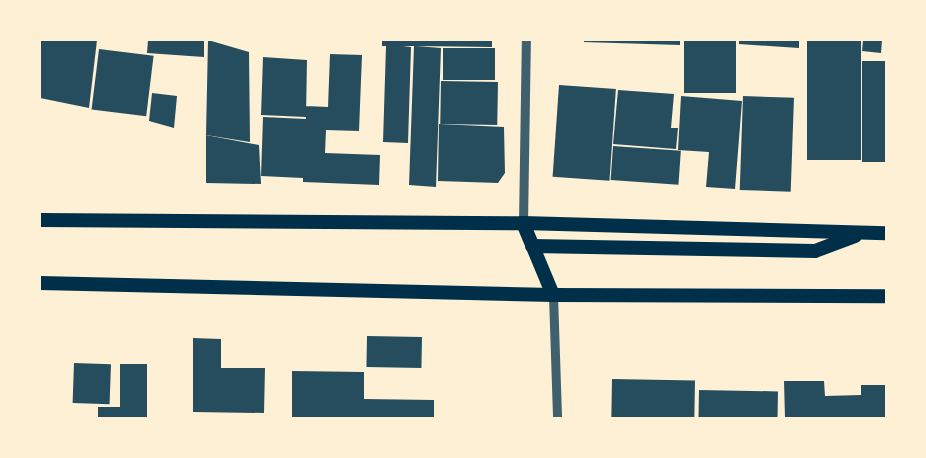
<!DOCTYPE html>
<style>
body{margin:0}
#map{position:relative;width:926px;height:458px;overflow:hidden;background:#fdf0d5;font-family:Georgia,serif}
div>[style]{position:absolute}
.building>*{inset:0;background:#264d5e;transform-origin:0 0}
.tertiary>*{height:9px;margin:-4.5px;padding:0 4.5px;transform-origin:4.5px;border-radius:4.5px;background:#3f606c}
.trunk>*{height:14px;margin:-7px;padding:0 7px;transform-origin:7px;border-radius:7px;background:#003049}
span{translate:-50% -50%;white-space:nowrap;text-align:center;line-height:1.15;-webkit-text-stroke:5px #fdf0d5;paint-order:stroke}
.frame{position:absolute;inset:0;border:41px solid #fdf0d5;pointer-events:none}
</style>
<div id="map">
<div class="building">
<div style="clip-path:polygon(41px 40px,97px 40px,89px 108px,40px 98px)"></div>
<div style="clip-path:polygon(148px 40px,204px 40px,204px 57px,147px 53px)"></div>
<div style="clip-path:polygon(208px 40px,249px 52px,250px 142px,206px 135px)"></div>
<div style="clip-path:polygon(382px 40px,492px 40px,492px 47px,416px 46px,441px 48px,436px 187px,409px 185px,414px 46px,403px 46px,411px 47px,408px 143px,383px 142px,386px 46px,382px 46px)"></div>
<div style="clip-path:polygon(584px 40px,680px 40px,680px 45px,584px 42px)"></div>
<div style="left:684px;top:40px;width:52px;height:53px"></div>
<div style="clip-path:polygon(739px 40px,799px 40px,799px 48px,739px 44px)"></div>
<div style="left:807px;top:40px;width:54px;height:120px"></div>
<div style="clip-path:polygon(863px 40px,882px 40px,881px 53px,862px 51px)"></div>
<div style="left:443px;top:48px;width:52px;height:32px"></div>
<div style="left:99px;top:49px;width:55px;height:61px;rotate:7deg"></div>
<div style="clip-path:polygon(330px 54px,362px 55px,359px 131px,326px 130px,325px 153px,380px 155px,379px 185px,303px 182px,303px 178px,261px 176px,263px 117px,306px 119px,306px 117px,261px 115px,263px 57px,307px 60px,306px 115px,306px 106px,328px 107px)"></div>
<div style="left:862px;top:61px;width:24px;height:101px"></div>
<div style="left:441px;top:81px;width:57px;height:43px;rotate:1deg"></div>
<div style="left:559px;top:85px;width:57px;height:92px;rotate:4deg"></div>
<div style="clip-path:polygon(618px 90px,674px 94px,671px 128px,678px 128px,676px 149px,613px 144px)"></div>
<div style="clip-path:polygon(152px 93px,177px 96px,174px 128px,149px 121px)"></div>
<div style="clip-path:polygon(681px 96px,742px 101px,735px 189px,706px 187px,709px 152px,678px 150px)"></div>
<div style="left:743px;top:96px;width:51px;height:94px;rotate:2deg"></div>
<div style="clip-path:polygon(439px 124px,504px 127px,505px 173px,498px 183px,438px 181px)"></div>
<div style="clip-path:polygon(206px 135px,259px 145px,261px 184px,206px 183px)"></div>
<div style="left:613px;top:146px;width:68px;height:34px;rotate:4deg"></div>
<div style="left:367px;top:336px;width:55px;height:31px;rotate:1deg"></div>
<div style="clip-path:polygon(193px 338px,221px 339px,221px 368px,265px 368px,264px 413px,193px 412px)"></div>
<div style="left:74px;top:363px;width:37px;height:40px;rotate:2deg"></div>
<div style="clip-path:polygon(120px 364px,147px 364px,147px 418px,98px 418px,98px 407px,120px 407px)"></div>
<div style="clip-path:polygon(292px 371px,364px 372px,364px 399px,434px 400px,434px 418px,292px 418px)"></div>
<div style="left:612px;top:379px;width:83px;height:39px;rotate:1deg"></div>
<div style="clip-path:polygon(784px 381px,824px 381px,825px 396px,861px 395px,861px 385px,886px 385px,886px 418px,785px 418px)"></div>
<div style="left:699px;top:390px;width:79px;height:28px;rotate:1deg"></div>
</div>
<div class="tertiary">
<div style="left:523px;top:223px;width:183px;rotate:-89.1deg"></div>
<div style="left:553px;top:295px;width:123px;rotate:88.1deg"></div>
</div>
<div class="trunk">
<div style="left:40px;top:220px;width:483px;rotate:0.4deg"></div>
<div style="left:523px;top:223px;width:363px;rotate:1.6deg"></div>
<div style="left:523px;top:223px;width:78px;rotate:67.4deg"></div>
<div style="left:532px;top:246px;width:283px;rotate:1deg"></div>
<div style="left:815px;top:251px;width:43px;rotate:-20.6deg"></div>
<div style="left:40px;top:283px;width:513px;rotate:1.34deg"></div>
<div style="left:553px;top:295px;width:333px;rotate:0.2deg"></div>
</div>
<div class="frame"></div>
</div>
